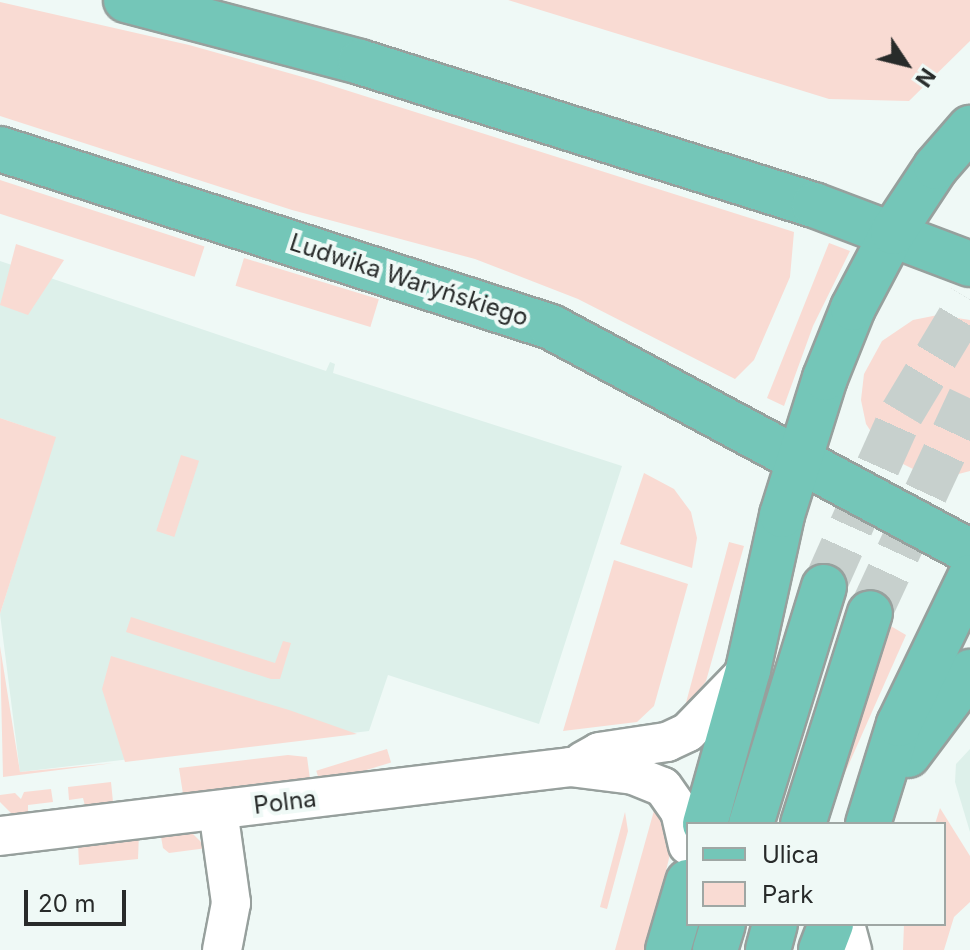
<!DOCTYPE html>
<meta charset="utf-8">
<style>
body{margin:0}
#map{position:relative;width:970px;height:950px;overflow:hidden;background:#eff9f6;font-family:Inter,sans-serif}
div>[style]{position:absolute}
.built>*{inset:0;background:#ddf0ea}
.green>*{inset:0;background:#f9dbd3;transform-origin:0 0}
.major-tunnel>*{height:44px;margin-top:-22px;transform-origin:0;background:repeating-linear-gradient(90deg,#c7d0cd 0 44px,transparent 0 66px)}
.roads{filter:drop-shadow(2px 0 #97a09d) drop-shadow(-2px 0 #97a09d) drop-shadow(0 2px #97a09d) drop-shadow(0 -2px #97a09d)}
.minor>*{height:38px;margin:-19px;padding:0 19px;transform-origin:19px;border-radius:19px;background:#fff}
.major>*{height:44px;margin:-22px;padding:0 22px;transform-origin:22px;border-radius:22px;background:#74c6b8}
span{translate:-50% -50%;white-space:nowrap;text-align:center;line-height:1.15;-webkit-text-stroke:8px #eff9f6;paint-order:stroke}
.street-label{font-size:24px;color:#282b2a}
.legend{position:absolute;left:686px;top:822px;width:260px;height:104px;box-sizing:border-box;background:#eff9f6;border:2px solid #9fa7a4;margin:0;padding:10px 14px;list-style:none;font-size:24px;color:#282b2a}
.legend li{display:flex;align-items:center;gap:16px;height:40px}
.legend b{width:40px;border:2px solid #9fa7a4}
.north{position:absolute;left:866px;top:24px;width:80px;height:80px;-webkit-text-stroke:6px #eff9f6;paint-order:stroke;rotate:125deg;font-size:22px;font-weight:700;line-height:32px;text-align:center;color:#282b2a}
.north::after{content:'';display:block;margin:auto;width:28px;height:36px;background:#282b2a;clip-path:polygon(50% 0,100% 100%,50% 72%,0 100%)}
.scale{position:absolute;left:24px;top:890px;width:102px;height:36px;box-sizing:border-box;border:4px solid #282b2a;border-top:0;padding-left:10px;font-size:24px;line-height:28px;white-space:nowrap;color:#282b2a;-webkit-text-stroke:6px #eff9f6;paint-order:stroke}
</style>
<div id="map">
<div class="built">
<div style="clip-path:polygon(0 261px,326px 371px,330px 362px,335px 364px,333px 373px,622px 466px,539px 724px,388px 675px,369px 731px,20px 772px,0 614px,55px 437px,0 418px)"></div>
<div style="clip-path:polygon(970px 749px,970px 832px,955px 782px,956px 764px)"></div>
</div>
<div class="green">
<div style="clip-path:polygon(508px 0,970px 0,970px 41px,909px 101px,829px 99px)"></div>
<div style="clip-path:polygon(0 2px,189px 45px,317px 81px,794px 232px,790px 277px,754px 360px,735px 379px,578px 299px,475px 259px,292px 210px,0 116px)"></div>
<div style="left:0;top:180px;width:215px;height:32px;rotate:18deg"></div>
<div style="clip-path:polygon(829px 243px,850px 251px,813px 326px,784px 406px,767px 398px)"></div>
<div style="clip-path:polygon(16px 244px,64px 260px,28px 315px,0 305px)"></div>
<div style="left:244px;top:258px;width:141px;height:29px;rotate:17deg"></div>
<div style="clip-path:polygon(938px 315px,970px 320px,970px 471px,951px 476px,923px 474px,887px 456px,866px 424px,861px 400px,864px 374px,882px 341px,913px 320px)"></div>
<div style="clip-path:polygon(0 418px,56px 437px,0 614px)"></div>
<div style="left:181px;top:455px;width:19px;height:80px;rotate:18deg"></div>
<div style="clip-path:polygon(644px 473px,674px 489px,691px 512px,697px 538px,692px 568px,620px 544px)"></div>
<div style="clip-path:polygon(729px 542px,744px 546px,706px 681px,683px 714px)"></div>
<div style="clip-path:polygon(614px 560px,688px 584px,654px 706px,637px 722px,563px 731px)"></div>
<div style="clip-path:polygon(131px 617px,275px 663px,283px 641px,291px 643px,280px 679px,271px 679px,126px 632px)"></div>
<div style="clip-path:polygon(889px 625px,906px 635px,833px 800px)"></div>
<div style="clip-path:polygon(0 646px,20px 772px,114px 763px,3px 777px)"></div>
<div style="clip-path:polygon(111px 656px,289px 710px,357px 734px,125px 762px,102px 689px)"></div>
<div style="left:387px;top:749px;width:14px;height:74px;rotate:73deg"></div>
<div style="clip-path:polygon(288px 755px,307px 757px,310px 779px,183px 794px,179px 768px)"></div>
<div style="clip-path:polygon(111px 782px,113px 802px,85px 806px,83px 798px,69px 800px,68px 787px)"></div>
<div style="clip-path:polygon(51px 789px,53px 802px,28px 805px,28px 813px,11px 813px,0 802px,0 795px,15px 793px,21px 799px,24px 792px)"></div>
<div style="clip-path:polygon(655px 807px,664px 819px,671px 850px,647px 950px,615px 950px)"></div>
<div style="clip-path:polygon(940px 808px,970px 856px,970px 902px,954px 917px,944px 950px,903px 950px,904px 924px,944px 924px,944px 824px,935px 824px)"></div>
<div style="clip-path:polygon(625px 812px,628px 831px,607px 909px,600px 907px)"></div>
<div style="clip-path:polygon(189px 830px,207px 848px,169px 853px,163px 848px,160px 831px)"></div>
<div style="clip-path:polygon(139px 833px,138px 859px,79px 865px,78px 843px)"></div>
</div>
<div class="major-tunnel">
<div style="left:824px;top:587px;width:191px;rotate:-65.9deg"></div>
<div style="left:902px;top:413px;width:132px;rotate:-59deg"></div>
<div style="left:870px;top:613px;width:237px;rotate:-65.1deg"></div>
</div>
<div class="roads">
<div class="minor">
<div style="left:583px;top:761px;width:18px;rotate:-29deg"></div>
<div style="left:599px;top:752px;width:69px;rotate:-8.4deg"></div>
<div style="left:667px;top:742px;width:23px;rotate:-25deg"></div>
<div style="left:688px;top:732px;width:86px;rotate:-45.9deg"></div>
<div style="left:218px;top:810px;width:94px;rotate:82deg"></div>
<div style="left:231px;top:903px;width:48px;rotate:100.8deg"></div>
<div style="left:0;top:836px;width:574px;rotate:-6.9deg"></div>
<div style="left:570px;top:767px;width:64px;rotate:7.2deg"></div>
<div style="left:633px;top:775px;width:32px;rotate:22deg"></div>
<div style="left:663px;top:787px;width:29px;rotate:55deg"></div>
<div style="left:680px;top:811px;width:35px;rotate:77deg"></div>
<div style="left:845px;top:924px;width:27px;rotate:75deg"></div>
</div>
<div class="major">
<div style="left:126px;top:0;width:242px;rotate:14.8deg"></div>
<div style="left:360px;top:62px;width:476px;rotate:17.5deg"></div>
<div style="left:814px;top:205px;width:167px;rotate:20.7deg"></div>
<div style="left:0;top:149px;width:579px;rotate:17.9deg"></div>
<div style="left:551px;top:327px;width:476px;rotate:28.2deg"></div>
<div style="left:908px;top:755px;width:104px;rotate:-53.2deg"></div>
<div style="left:705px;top:824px;width:160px;rotate:-74.4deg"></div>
<div style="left:748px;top:670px;width:159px;rotate:-77.6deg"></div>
<div style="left:782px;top:515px;width:144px;rotate:-72.6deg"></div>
<div style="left:825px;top:378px;width:75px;rotate:-68.2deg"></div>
<div style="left:853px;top:308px;width:86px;rotate:-62.2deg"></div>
<div style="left:893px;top:232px;width:78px;rotate:-56.5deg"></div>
<div style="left:936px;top:167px;width:52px;rotate:-48.9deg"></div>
<div style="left:751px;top:824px;width:248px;rotate:-72.9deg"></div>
<div style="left:803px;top:824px;width:221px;rotate:-72.4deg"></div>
<div style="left:868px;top:824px;width:105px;rotate:-72.8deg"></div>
<div style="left:899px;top:724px;width:163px;rotate:-64.2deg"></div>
<div style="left:668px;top:950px;width:71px;rotate:-73.6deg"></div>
<div style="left:715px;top:950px;width:27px;rotate:-73deg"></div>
<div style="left:768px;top:950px;width:27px;rotate:-75deg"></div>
<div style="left:821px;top:950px;width:28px;rotate:-69deg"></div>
</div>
</div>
<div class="street-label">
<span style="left:409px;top:280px;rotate:18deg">Ludwika Waryńskiego</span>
<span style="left:285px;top:802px;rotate:-7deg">Polna</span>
</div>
<ul class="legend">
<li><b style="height:10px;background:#74c6b8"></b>Ulica</li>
<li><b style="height:22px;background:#f9dbd3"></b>Park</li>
</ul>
<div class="north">N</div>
<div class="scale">20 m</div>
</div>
